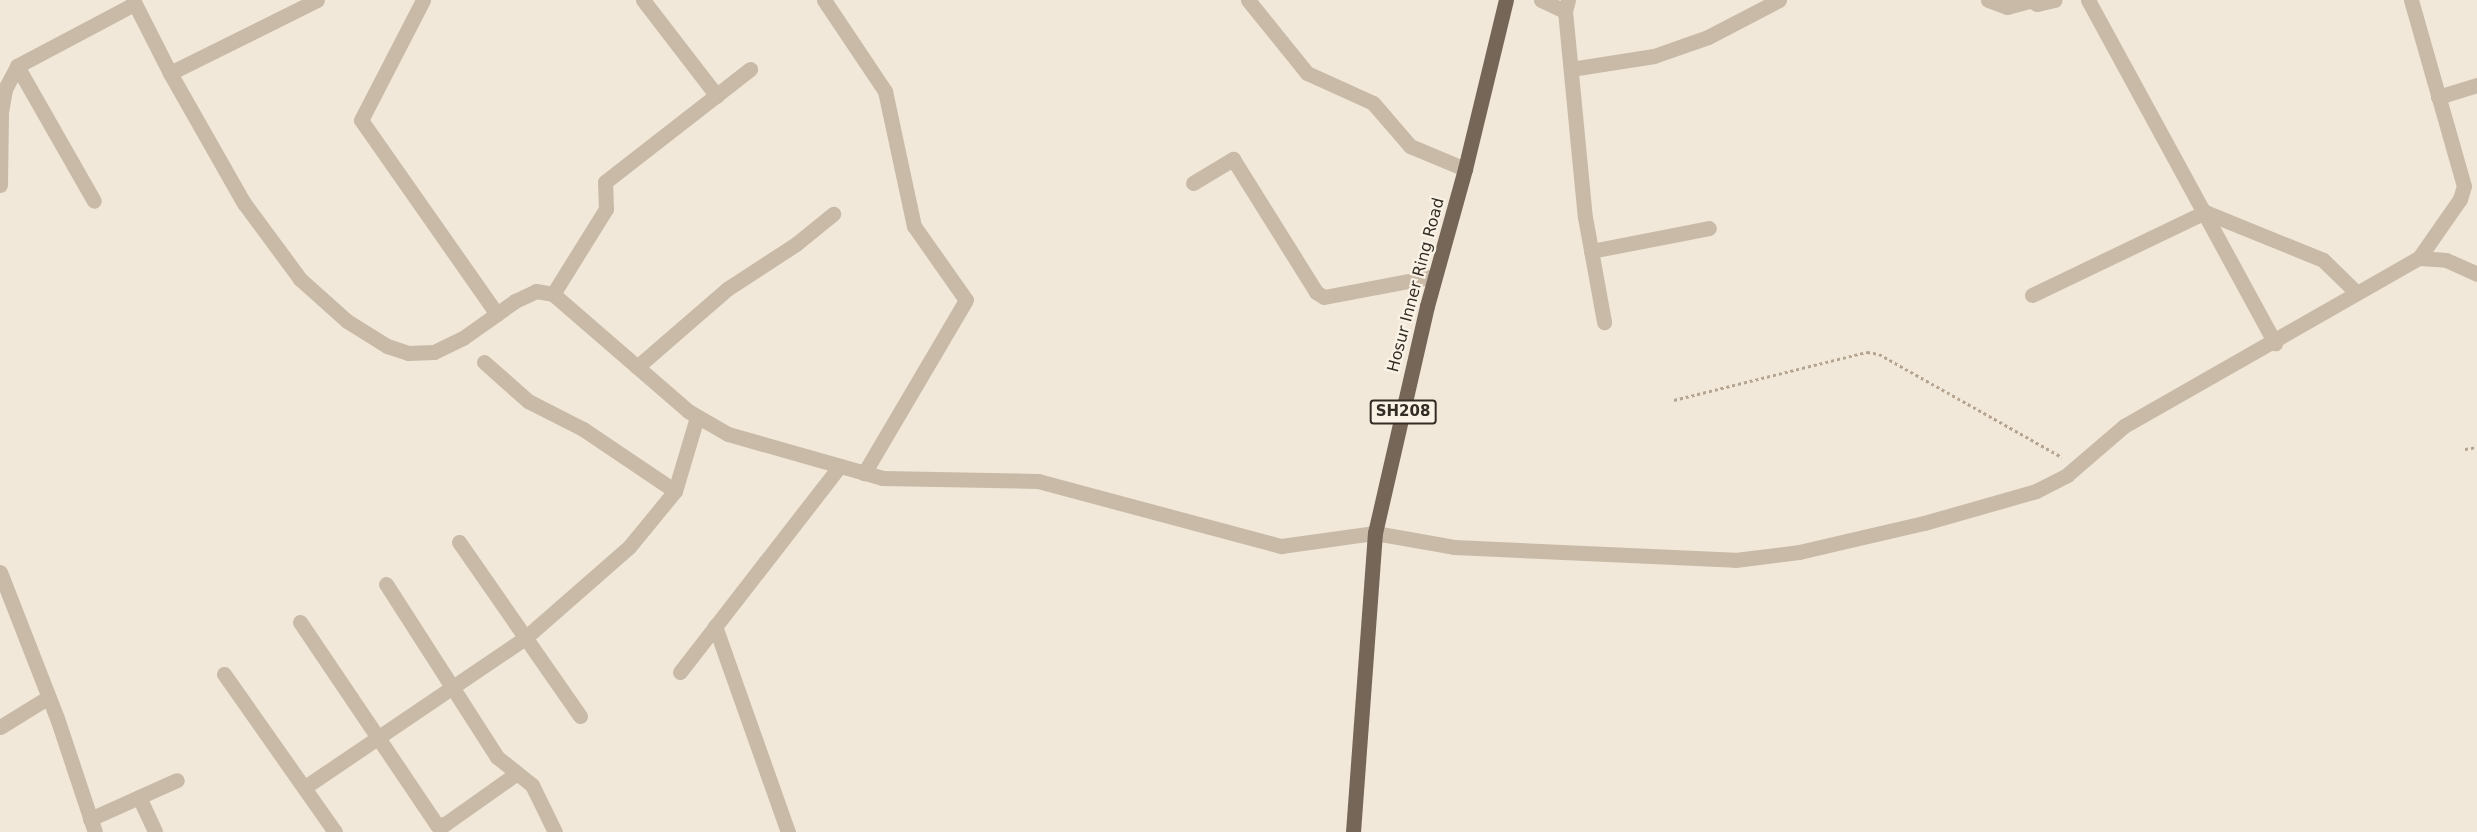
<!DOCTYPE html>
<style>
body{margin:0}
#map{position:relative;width:2477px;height:832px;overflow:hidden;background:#f1e8d9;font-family:"DejaVu Sans",sans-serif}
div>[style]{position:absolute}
.path>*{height:3px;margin-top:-1.5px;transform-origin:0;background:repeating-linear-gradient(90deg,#b4a490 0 3px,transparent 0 6px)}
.minor>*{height:15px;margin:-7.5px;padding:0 7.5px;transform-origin:7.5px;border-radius:7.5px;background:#c8baa6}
.major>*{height:15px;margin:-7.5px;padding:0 7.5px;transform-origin:7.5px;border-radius:7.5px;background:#766658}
span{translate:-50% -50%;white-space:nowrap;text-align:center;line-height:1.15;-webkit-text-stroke:4.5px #f9f2e5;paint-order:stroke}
.shield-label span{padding:2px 4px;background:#f9f2e5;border:2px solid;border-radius:4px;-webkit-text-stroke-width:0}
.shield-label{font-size:15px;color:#342d26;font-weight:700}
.street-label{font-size:16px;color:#342d26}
</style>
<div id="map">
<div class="path">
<div style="left:1674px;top:400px;width:199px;rotate:-14deg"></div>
<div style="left:1867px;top:352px;width:12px;rotate:9deg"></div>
<div style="left:1879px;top:354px;width:210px;rotate:29.4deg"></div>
<div style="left:2465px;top:449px;width:12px;rotate:-9deg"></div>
</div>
<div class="minor">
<div style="left:133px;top:0;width:82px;rotate:63.1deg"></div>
<div style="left:170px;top:73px;width:150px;rotate:60.4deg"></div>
<div style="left:244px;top:203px;width:94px;rotate:53.6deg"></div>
<div style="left:300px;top:279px;width:63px;rotate:41.8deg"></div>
<div style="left:347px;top:321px;width:47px;rotate:32deg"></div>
<div style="left:387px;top:346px;width:22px;rotate:18deg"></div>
<div style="left:408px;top:353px;width:26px;rotate:-2deg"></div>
<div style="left:434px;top:352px;width:32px;rotate:-26deg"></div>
<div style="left:463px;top:338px;width:64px;rotate:-35.4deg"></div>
<div style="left:515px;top:301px;width:23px;rotate:-25deg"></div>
<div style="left:536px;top:291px;width:17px;rotate:10deg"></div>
<div style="left:553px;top:294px;width:179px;rotate:40.9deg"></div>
<div style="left:688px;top:411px;width:46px;rotate:29.9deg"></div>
<div style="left:728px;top:434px;width:160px;rotate:15.9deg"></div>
<div style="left:882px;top:478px;width:156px;rotate:1.1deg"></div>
<div style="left:1038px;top:481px;width:252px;rotate:15deg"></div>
<div style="left:1281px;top:546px;width:95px;rotate:-7.9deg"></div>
<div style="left:1375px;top:533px;width:80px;rotate:10deg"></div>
<div style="left:1454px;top:547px;width:281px;rotate:2.6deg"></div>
<div style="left:1735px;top:560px;width:64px;rotate:-7.1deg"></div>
<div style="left:1799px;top:552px;width:128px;rotate:-13.1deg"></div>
<div style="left:1924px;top:523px;width:116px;rotate:-15.9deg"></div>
<div style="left:2036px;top:491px;width:35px;rotate:-27deg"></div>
<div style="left:2067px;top:475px;width:75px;rotate:-40.7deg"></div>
<div style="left:2124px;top:426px;width:339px;rotate:-29.7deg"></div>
<div style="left:2419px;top:258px;width:27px;rotate:4deg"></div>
<div style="left:2446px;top:260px;width:34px;rotate:24deg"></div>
<div style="left:423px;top:0;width:135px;rotate:117.3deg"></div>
<div style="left:361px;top:120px;width:237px;rotate:55deg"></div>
<div style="left:643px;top:0;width:121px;rotate:52.4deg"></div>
<div style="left:824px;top:0;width:110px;rotate:56.2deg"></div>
<div style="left:885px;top:91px;width:138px;rotate:77.9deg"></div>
<div style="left:914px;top:226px;width:90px;rotate:54.9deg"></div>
<div style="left:966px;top:300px;width:201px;rotate:120.5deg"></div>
<div style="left:1248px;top:0;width:94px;rotate:51.1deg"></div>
<div style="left:1307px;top:73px;width:72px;rotate:24.4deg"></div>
<div style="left:1373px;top:103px;width:57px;rotate:49.3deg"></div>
<div style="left:1410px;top:146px;width:60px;rotate:22.7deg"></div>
<div style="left:1541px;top:0;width:26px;rotate:25deg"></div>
<div style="left:1568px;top:0;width:11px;rotate:105deg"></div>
<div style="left:1565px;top:11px;width:207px;rotate:84.5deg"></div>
<div style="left:1585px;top:217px;width:107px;rotate:79.7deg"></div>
<div style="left:1988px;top:0;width:20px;rotate:20deg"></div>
<div style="left:2007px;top:7px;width:24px;rotate:-15deg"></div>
<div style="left:2030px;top:0;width:8px;rotate:30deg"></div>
<div style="left:2037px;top:4px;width:18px;rotate:-13deg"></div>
<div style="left:2088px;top:0;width:391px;rotate:61.4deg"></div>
<div style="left:2411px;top:0;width:193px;rotate:74.1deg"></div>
<div style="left:2464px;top:186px;width:14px;rotate:107deg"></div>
<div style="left:2460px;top:199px;width:72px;rotate:124.8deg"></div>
<div style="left:17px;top:66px;width:155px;rotate:60.3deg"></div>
<div style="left:1571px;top:69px;width:84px;rotate:-8.9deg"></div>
<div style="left:1654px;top:56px;width:57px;rotate:-19.4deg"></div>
<div style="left:1708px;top:37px;width:80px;rotate:-27.5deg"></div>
<div style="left:170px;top:73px;width:164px;rotate:-26.4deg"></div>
<div style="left:2438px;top:97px;width:41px;rotate:-17.1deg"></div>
<div style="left:1193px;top:183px;width:47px;rotate:-31deg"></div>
<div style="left:1233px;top:159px;width:157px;rotate:58deg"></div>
<div style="left:1316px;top:292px;width:9px;rotate:32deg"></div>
<div style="left:1324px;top:297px;width:112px;rotate:-10.8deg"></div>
<div style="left:0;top:185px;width:73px;rotate:-89.2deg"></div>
<div style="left:1px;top:112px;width:23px;rotate:-80deg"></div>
<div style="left:5px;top:89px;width:26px;rotate:-62deg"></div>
<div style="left:17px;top:66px;width:132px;rotate:-27.9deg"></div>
<div style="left:1591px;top:251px;width:120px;rotate:-11deg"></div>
<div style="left:553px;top:294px;width:100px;rotate:-58.1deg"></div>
<div style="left:606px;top:209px;width:27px;rotate:-92deg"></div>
<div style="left:605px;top:182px;width:184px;rotate:-37.9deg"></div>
<div style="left:2032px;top:295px;width:192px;rotate:-25.6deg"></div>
<div style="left:2205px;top:212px;width:127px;rotate:22.1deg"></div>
<div style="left:2323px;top:260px;width:46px;rotate:44.1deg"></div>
<div style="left:484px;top:362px;width:59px;rotate:41.6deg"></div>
<div style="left:528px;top:401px;width:62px;rotate:27deg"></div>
<div style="left:583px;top:429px;width:111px;rotate:34deg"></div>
<div style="left:637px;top:367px;width:119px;rotate:-40.9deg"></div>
<div style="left:727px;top:289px;width:82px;rotate:-33.1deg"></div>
<div style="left:796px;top:244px;width:48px;rotate:-39deg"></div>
<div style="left:459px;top:542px;width:212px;rotate:55.2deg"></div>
<div style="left:0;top:572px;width:157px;rotate:68.7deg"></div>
<div style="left:57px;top:718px;width:120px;rotate:71.6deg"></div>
<div style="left:386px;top:584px;width:206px;rotate:57.3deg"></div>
<div style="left:497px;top:757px;width:45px;rotate:38.7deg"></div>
<div style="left:532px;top:785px;width:52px;rotate:63.9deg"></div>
<div style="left:300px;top:622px;width:245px;rotate:56deg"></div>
<div style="left:437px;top:825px;width:8px;rotate:-7deg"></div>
<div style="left:445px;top:824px;width:88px;rotate:-35.3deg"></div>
<div style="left:715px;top:626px;width:219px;rotate:70.5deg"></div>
<div style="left:680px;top:672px;width:261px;rotate:-52.2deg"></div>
<div style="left:224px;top:674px;width:193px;rotate:54.9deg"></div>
<div style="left:0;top:727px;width:57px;rotate:-31.5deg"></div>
<div style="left:305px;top:787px;width:266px;rotate:-34.1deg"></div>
<div style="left:525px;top:638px;width:138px;rotate:-41.2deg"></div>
<div style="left:629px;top:547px;width:72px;rotate:-50.6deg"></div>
<div style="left:675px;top:491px;width:77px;rotate:-73.4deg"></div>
<div style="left:139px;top:797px;width:38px;rotate:65deg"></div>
<div style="left:90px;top:819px;width:95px;rotate:-24.1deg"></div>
</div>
<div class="major">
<div style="left:1353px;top:832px;width:300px;rotate:-85.8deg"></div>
<div style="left:1375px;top:533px;width:233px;rotate:-77.1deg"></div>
<div style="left:1427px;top:306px;width:142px;rotate:-74.5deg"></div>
<div style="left:1465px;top:169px;width:174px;rotate:-76.4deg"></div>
</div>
<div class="shield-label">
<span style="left:1403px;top:412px">SH208</span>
</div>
<div class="street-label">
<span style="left:1416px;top:285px;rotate:-75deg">Hosur Inner Ring Road</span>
</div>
</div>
